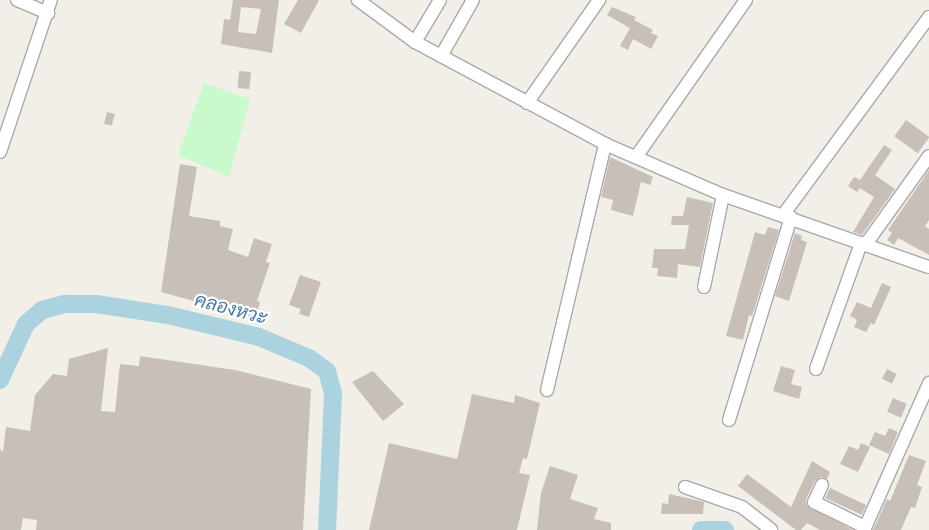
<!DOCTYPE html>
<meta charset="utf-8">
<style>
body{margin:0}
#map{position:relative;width:929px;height:530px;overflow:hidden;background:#f2efe9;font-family:"Open Sans",Sarabun,sans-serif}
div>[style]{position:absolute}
.park>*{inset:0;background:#c8facc}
.river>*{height:18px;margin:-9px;padding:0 9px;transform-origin:9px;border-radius:9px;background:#aad3df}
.building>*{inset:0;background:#c7bfb8;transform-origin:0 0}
.roads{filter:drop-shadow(1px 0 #a9a9a9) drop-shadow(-1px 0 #a9a9a9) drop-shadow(0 1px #a9a9a9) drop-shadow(0 -1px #a9a9a9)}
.minor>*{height:12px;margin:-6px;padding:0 6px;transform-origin:6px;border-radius:6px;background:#fff}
span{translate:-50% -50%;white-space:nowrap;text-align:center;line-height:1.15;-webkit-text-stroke:4.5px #fff;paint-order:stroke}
.water-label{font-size:19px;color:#4a7aab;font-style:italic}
</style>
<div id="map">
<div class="park">
<div style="clip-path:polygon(204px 83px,250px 99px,229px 177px,178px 155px)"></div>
</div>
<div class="river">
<div style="left:0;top:380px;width:62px;rotate:-65.1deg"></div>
<div style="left:26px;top:324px;width:21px;rotate:-41deg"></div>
<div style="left:42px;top:310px;width:24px;rotate:-15deg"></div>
<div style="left:65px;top:304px;width:31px"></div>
<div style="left:96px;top:304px;width:73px;rotate:8.7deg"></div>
<div style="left:168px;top:315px;width:94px;rotate:13.6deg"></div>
<div style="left:259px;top:337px;width:54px;rotate:22.8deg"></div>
<div style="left:309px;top:358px;width:22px;rotate:36deg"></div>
<div style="left:327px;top:371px;width:24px;rotate:75deg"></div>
<div style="left:333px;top:394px;width:136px;rotate:92.5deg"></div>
<div style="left:701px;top:530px;width:24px"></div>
</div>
<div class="building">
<div style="clip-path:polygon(evenodd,233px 0,279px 0,272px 53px,221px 44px,224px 19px,230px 20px,233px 0,241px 7px,261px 9px,256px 34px,238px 32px,241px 7px)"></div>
<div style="clip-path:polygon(298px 0,319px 0,301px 33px,284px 24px)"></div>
<div style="clip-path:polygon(612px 7px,636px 17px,634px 20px,653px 30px,651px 33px,658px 36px,651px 49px,633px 39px,628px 50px,620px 46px,630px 28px,607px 15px)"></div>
<div style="left:239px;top:71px;width:12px;height:17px;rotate:5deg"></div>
<div style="left:107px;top:112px;width:8px;height:12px;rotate:14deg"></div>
<div style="left:906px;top:120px;width:29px;height:20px;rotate:36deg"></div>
<div style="clip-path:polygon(884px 145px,892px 150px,875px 175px,895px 189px,862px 235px,853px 232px,874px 197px,860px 188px,857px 192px,848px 186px,854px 177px,860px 180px)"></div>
<div style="clip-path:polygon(610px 157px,653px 177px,650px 185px,641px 182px,633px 216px,611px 210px,613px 200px,601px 197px)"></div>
<div style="clip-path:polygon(180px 164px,197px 167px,189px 216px,220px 221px,220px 226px,233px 229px,228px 250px,248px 257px,254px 238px,272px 244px,266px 262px,270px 263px,257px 301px,260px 302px,256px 318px,161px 292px)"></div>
<div style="clip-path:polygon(929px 170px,929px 220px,925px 226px,929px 229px,929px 255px,898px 238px,894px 245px,887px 240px,892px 233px,888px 230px)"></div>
<div style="clip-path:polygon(687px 197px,713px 203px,700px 267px,678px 264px,677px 278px,657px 276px,658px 268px,652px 268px,654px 249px,685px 249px,689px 225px,671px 225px,672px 216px,683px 216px)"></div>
<div style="clip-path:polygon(768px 227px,779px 230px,752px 316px,749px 315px,743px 340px,726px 336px,755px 232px,765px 235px)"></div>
<div style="clip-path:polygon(795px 233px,802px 236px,801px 240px,807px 242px,789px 301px,775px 296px)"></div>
<div style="clip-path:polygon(300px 275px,321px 282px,309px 317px,299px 314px,301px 309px,289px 305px)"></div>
<div style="clip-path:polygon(882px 283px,891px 287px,874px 325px,871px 323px,866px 332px,854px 327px,857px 320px,850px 316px,857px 302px,871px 308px)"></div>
<div style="clip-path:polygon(108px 348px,101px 411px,115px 412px,120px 364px,139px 366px,140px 356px,235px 370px,311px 389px,303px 530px,36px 530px,37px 520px,23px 518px,21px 530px,0 530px,0 449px,3px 452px,6px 427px,30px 431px,35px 395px,53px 374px,67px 376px,69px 359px)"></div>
<div style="clip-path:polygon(781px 366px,795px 370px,791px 384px,802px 387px,799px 399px,773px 391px)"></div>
<div style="left:887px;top:369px;width:11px;height:11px;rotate:27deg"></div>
<div style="clip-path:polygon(373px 371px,404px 404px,383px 421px,352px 382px)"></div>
<div style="clip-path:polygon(472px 394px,514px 403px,515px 395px,540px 403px,527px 459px,523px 458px,519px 473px,530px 475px,517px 530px,369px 530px,389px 443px,457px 459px)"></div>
<div style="left:893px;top:398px;width:15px;height:15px;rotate:23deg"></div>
<div style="clip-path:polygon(889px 428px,898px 432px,889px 454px,869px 445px,875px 432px,885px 436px)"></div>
<div style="clip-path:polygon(861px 443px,870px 447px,858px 472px,840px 464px,849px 446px,858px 450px)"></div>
<div style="clip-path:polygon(909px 455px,926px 461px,917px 485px,922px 487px,915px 508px,911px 507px,901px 530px,873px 530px,887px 499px,890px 501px)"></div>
<div style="clip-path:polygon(812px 461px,830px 472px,827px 479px,821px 477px,815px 481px,806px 499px,807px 506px,853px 530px,820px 530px,807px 523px,801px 530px,796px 530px,738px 486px,747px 474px,791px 507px)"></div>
<div style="clip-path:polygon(550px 466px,578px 475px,570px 499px,598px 508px,594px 519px,611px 523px,611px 530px,537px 530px,541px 493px)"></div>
<div style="left:830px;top:488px;width:40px;height:11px;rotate:25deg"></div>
<div style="clip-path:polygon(669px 494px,704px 502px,703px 514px,661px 514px,662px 503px,668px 504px)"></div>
</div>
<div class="roads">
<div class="minor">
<div style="left:17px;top:0;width:34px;rotate:23deg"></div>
<div style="left:358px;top:0;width:71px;rotate:36.4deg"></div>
<div style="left:415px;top:42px;width:216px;rotate:28.2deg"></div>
<div style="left:605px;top:144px;width:129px;rotate:23.4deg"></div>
<div style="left:723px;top:195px;width:218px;rotate:19.3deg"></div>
<div style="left:415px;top:42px;width:49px;rotate:-59.2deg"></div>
<div style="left:441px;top:56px;width:64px;rotate:-60.3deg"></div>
<div style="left:527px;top:103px;width:126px;rotate:-55deg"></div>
<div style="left:0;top:152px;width:160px;rotate:-71.5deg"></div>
<div style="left:636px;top:157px;width:192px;rotate:-55deg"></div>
<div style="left:783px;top:215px;width:246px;rotate:-53.6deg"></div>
<div style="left:866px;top:244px;width:108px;rotate:-54.4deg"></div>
<div style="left:704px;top:287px;width:94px;rotate:-78.3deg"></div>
<div style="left:816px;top:369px;width:134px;rotate:-70.3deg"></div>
<div style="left:547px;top:390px;width:253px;rotate:-76.7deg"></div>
<div style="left:729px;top:420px;width:212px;rotate:-73deg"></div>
<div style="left:822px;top:485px;width:19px;rotate:115deg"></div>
<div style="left:814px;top:502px;width:57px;rotate:26.1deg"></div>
<div style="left:685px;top:487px;width:60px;rotate:19.3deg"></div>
<div style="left:742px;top:507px;width:37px;rotate:38deg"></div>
<div style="left:864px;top:530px;width:161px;rotate:-66.1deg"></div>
</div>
</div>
<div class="water-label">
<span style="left:231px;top:309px;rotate:15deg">คลองหวะ</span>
</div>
</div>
